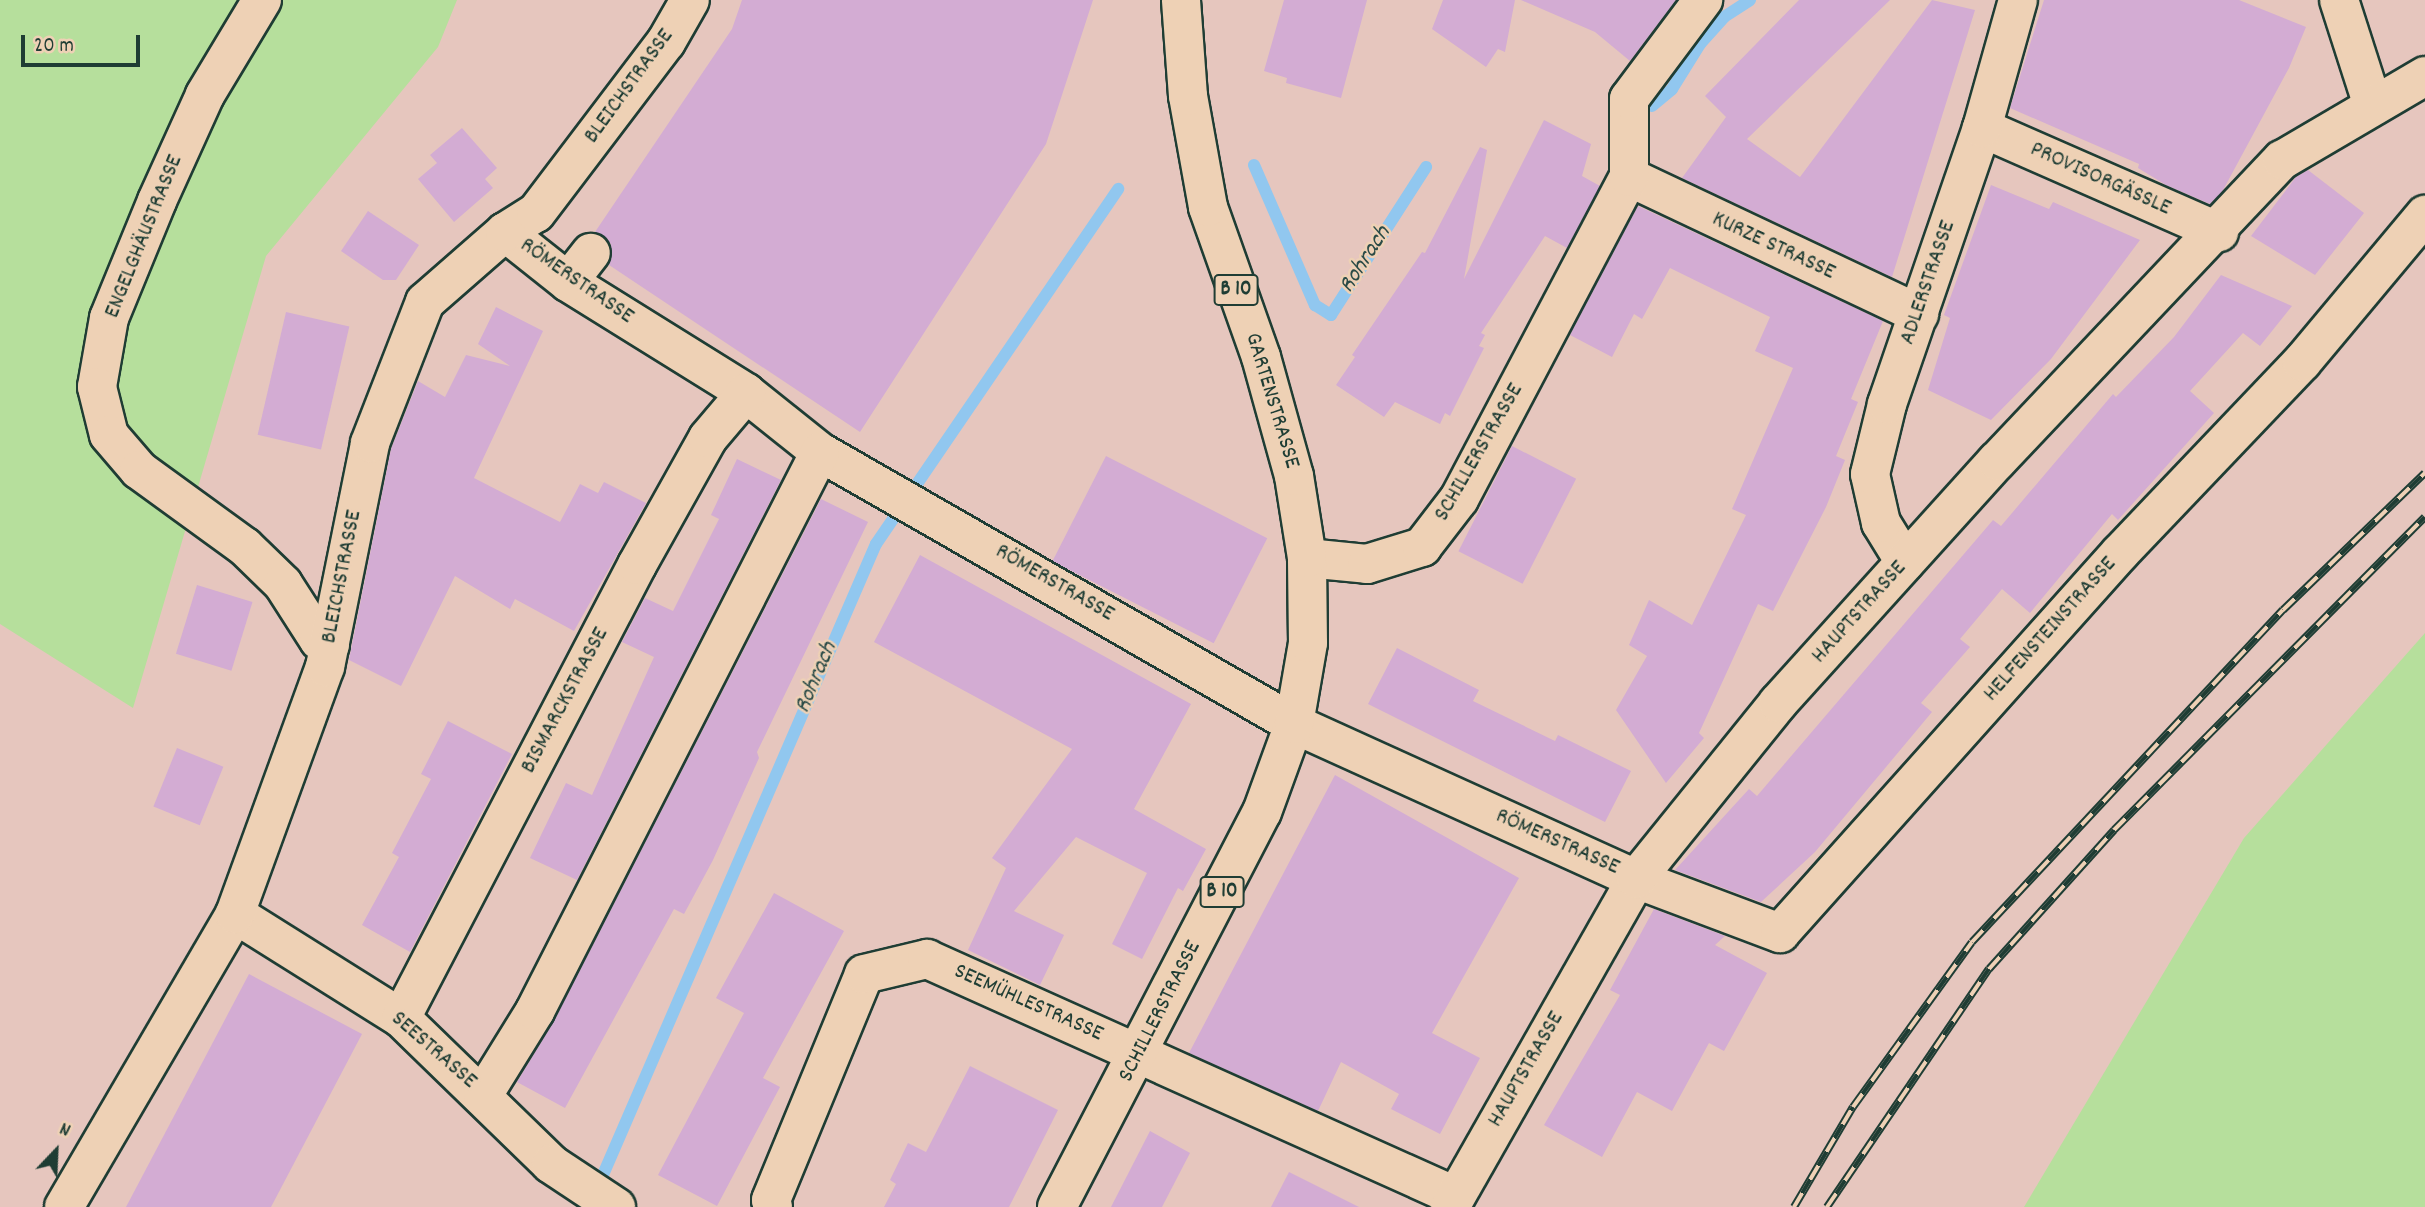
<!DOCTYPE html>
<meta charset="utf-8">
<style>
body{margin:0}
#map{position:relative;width:2425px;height:1207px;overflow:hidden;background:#e6c6be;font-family:Dekko,sans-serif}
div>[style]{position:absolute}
.green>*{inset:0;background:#b6df9c}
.stream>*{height:12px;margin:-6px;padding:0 6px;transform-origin:6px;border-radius:6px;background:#91c7ef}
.building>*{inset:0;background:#d3acd3;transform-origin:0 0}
.roads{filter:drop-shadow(2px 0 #1f3d34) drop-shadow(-2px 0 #1f3d34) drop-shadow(0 2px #1f3d34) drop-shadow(0 -2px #1f3d34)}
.minor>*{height:38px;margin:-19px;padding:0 19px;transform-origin:19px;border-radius:19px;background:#eed1b5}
.major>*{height:38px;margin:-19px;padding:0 19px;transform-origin:19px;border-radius:19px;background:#eed1b5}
.rail>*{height:8px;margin-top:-4px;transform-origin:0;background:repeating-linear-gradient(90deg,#eed1b5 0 16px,#1f3d34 0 32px);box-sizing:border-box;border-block:2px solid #1f3d34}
span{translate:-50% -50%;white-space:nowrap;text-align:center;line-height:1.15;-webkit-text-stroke:5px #eed1b5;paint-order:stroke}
.shield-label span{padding:2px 5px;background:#eed1b5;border:2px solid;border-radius:5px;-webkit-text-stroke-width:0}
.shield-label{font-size:21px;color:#1f3d34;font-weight:700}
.street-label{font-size:23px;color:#1f3d34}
.water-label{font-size:24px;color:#2a4b47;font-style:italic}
.north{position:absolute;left:21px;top:1116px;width:70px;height:70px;-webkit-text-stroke:5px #eed1b5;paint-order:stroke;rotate:23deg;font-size:19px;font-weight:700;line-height:28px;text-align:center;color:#1f3d34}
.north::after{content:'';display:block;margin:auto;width:24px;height:32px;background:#1f3d34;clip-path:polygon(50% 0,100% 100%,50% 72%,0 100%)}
.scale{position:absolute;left:21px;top:35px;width:119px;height:32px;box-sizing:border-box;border:4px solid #1f3d34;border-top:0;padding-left:9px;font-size:21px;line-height:24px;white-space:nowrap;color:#1f3d34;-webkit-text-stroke:5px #eed1b5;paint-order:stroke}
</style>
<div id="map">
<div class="green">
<div style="clip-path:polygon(0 0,457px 0,438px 47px,266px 256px,133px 708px,0 624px)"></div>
<div style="clip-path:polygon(2425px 633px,2425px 1207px,2024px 1207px,2244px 838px)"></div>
</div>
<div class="stream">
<div style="left:1652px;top:106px;width:26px;rotate:-40deg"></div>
<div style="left:1672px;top:89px;width:53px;rotate:-58.1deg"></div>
<div style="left:1700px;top:44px;width:36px;rotate:-48deg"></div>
<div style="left:1724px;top:17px;width:31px;rotate:-33deg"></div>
<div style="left:1254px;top:165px;width:153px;rotate:66.5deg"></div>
<div style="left:1315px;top:305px;width:19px;rotate:32deg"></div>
<div style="left:1331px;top:315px;width:176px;rotate:-57.3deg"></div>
<div style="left:596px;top:1191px;width:705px;rotate:-66.6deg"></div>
<div style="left:876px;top:544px;width:430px;rotate:-55.7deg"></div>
</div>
<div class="building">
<div style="clip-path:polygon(742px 0,1093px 0,1046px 144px,860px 432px,609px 265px,611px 244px,595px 232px,732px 29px)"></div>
<div style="clip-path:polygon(1284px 0,1367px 0,1341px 98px,1286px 83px,1287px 78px,1264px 71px)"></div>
<div style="clip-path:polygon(1443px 0,1515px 0,1505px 52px,1498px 49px,1486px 67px,1432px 29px)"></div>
<div style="clip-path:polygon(1521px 0,1676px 0,1630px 61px,1595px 32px)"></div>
<div style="clip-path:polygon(1799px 0,1890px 0,1747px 139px,1800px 177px,1932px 0,1975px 10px,1892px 277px,1682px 178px,1726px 117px,1705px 96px)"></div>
<div style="clip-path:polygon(2044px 0,2239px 0,2306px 27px,2289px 68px,2222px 192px,2210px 204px,2166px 185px,2138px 168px,2139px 164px,2010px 108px)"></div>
<div style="clip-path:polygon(1544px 120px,1591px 144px,1582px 176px,1600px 186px,1567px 248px,1545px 236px,1481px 333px,1485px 335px,1479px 346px,1484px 348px,1450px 416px,1445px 413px,1440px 424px,1395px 402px,1384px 417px,1336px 385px,1355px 357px,1352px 355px,1422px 252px,1425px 253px,1480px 147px,1487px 150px,1464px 279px)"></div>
<div style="clip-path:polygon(462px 128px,497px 168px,485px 179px,493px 188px,454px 222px,418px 179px,437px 163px,430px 155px)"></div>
<div style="clip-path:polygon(2308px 170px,2364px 213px,2315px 275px,2251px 236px,2296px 177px)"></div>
<div style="clip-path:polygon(1991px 185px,2049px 209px,2053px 202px,2140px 240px,2051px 359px,1991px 420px,1928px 390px,1950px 318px,1944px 315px)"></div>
<div style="clip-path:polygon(1638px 206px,1883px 321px,1851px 399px,1858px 402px,1836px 456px,1845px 460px,1826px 507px,1773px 611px,1758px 604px,1699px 733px,1704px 738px,1666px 783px,1616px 710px,1647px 656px,1629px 645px,1649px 600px,1692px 625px,1746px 515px,1732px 509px,1793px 368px,1755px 351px,1770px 317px,1670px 268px,1642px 319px,1634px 314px,1612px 357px,1570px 335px)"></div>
<div style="clip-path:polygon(368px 211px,419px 245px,396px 280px,383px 280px,341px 251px)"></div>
<div style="clip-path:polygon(2221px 275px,2292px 306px,2260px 346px,2243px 333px,2190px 391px,2214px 413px,2118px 520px,2112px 514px,2030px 613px,2002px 589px,1960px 639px,1970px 647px,1921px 703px,1932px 712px,1815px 852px,1761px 902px,1675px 870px,1749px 789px,1757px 796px,1993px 520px,2001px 526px,2113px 394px,2116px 397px,2174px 337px)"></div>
<div style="clip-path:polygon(496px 307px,543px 331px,474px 478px,560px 522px,580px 484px,598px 493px,604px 482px,646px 503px,574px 631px,515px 599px,510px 609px,455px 576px,401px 686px,349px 660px,391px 449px,418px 381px,445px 397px,466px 355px,510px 366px,478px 344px)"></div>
<div style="left:286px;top:312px;width:65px;height:126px;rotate:13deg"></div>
<div style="left:1512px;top:446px;width:72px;height:118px;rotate:27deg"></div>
<div style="left:1106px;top:456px;width:181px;height:118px;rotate:27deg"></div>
<div style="clip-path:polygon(737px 459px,781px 480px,577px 880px,530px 858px,566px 783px,592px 795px,654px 657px,622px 642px,645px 598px,673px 611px,719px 519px,711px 515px)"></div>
<div style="clip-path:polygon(821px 499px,868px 522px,757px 752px,759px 758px,713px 860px,684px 914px,674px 909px,565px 1108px,517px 1082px,554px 1021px)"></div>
<div style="clip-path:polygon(920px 555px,1191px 704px,1134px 809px,1206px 849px,1183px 891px,1178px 888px,1142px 959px,1112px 944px,1147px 873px,1076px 837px,1014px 911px,1064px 935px,1040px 985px,968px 950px,1006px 868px,992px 858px,1072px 749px,874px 642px)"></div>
<div style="left:197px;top:585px;width:58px;height:72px;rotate:17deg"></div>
<div style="clip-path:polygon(1397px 648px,1479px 690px,1473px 701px,1555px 741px,1558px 735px,1631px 771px,1605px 822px,1368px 704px)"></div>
<div style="clip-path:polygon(448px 721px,512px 754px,410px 952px,362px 925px,399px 857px,392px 853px,431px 779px,421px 774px)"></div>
<div style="left:177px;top:748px;width:50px;height:63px;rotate:22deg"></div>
<div style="clip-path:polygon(1335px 775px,1519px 878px,1432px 1033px,1480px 1058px,1440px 1134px,1391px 1109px,1399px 1094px,1341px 1062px,1318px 1111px,1189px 1053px)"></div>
<div style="clip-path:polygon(774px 893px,844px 931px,763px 1078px,780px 1087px,717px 1206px,658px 1175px,744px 1013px,716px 998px)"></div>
<div style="clip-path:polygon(1654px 909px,1725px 936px,1715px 945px,1767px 973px,1724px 1051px,1709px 1043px,1672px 1111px,1637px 1092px,1602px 1157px,1544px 1125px,1620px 995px,1610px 990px)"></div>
<div style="clip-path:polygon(249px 974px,362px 1034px,271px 1207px,126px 1207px)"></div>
<div style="clip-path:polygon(970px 1066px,1058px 1110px,1009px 1207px,884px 1207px,896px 1184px,890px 1180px,908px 1143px,926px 1152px)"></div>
<div style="clip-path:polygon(1150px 1131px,1190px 1153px,1162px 1207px,1111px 1207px)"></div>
<div style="clip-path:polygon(1289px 1172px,1359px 1207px,1271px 1207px)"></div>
</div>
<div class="roads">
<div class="minor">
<div style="left:262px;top:0;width:111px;rotate:121deg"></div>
<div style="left:205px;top:95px;width:116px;rotate:114.4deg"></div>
<div style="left:157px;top:201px;width:126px;rotate:112.3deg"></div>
<div style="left:109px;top:318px;width:70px;rotate:99.9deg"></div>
<div style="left:97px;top:387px;width:49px;rotate:76deg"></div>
<div style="left:109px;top:435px;width:46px;rotate:49.4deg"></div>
<div style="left:139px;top:470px;width:131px;rotate:36deg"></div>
<div style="left:245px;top:547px;width:53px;rotate:44.2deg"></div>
<div style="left:283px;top:584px;width:67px;rotate:57.3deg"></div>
<div style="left:319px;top:640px;width:12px;rotate:24deg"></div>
<div style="left:2339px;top:0;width:111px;rotate:72.2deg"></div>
<div style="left:1982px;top:128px;width:259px;rotate:23.7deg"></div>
<div style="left:1629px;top:177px;width:321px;rotate:25.3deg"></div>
<div style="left:505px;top:232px;width:80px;rotate:38.4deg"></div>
<div style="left:568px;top:282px;width:210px;rotate:31.9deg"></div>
<div style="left:746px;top:393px;width:95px;rotate:38.6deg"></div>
<div style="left:820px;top:452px;width:546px;rotate:29.85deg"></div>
<div style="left:1294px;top:724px;width:375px;rotate:24.4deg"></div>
<div style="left:1636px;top:879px;width:154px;rotate:20.6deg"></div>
<div style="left:1780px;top:933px;width:510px;rotate:-48.18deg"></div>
<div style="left:2120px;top:553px;width:264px;rotate:-46.4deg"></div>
<div style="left:2302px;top:362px;width:192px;rotate:-50.1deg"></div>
<div style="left:568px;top:282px;width:37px;rotate:-52deg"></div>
<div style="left:1307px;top:558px;width:60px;rotate:5.7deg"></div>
<div style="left:1367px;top:564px;width:58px;rotate:-17.2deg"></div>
<div style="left:1422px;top:547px;width:61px;rotate:-52.4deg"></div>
<div style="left:1459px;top:499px;width:364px;rotate:-62.2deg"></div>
<div style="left:1629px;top:177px;width:78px;rotate:-90deg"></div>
<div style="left:1629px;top:99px;width:124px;rotate:-53.2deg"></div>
<div style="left:1905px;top:562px;width:46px;rotate:-121.6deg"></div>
<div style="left:1881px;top:523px;width:50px;rotate:-102.7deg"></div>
<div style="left:1870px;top:474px;width:72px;rotate:-76.3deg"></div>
<div style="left:1887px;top:404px;width:292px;rotate:-71deg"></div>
<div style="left:1982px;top:128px;width:133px;rotate:-74.3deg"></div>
<div style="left:235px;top:914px;width:196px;rotate:32.1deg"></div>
<div style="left:401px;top:1018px;width:209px;rotate:44.2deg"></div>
<div style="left:551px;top:1164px;width:78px;rotate:33.5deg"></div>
<div style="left:401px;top:1018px;width:511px;rotate:-62.48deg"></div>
<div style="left:637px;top:565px;width:145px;rotate:-60.8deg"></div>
<div style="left:708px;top:438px;width:59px;rotate:-49.8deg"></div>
<div style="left:483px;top:1095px;width:99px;rotate:-58.2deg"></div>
<div style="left:535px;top:1011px;width:627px;rotate:-62.99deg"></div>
<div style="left:64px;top:1207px;width:339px;rotate:-59.7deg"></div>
<div style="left:235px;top:914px;width:263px;rotate:-70deg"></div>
<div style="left:325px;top:667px;width:228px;rotate:-78.6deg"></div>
<div style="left:370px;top:443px;width:151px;rotate:-68.7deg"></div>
<div style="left:425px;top:302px;width:106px;rotate:-41.2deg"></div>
<div style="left:505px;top:232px;width:36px;rotate:-32deg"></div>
<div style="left:536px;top:213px;width:215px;rotate:-52.8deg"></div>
<div style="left:666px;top:42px;width:48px;rotate:-60.3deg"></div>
<div style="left:773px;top:1207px;width:7px;rotate:-106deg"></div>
<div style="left:771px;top:1200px;width:244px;rotate:-67.6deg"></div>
<div style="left:864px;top:974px;width:65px;rotate:-13.4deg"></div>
<div style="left:927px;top:959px;width:579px;rotate:24.17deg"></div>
<div style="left:1450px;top:1207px;width:377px;rotate:-60.4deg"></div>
<div style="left:1636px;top:879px;width:226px;rotate:-51.1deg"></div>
<div style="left:1778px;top:703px;width:326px;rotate:-47.9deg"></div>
<div style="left:1997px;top:461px;width:415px;rotate:-46.6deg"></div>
<div style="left:2282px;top:160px;width:166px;rotate:-30.4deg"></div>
</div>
<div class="major">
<div style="left:1057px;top:1207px;width:445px;rotate:-62.6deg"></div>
<div style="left:1262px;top:812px;width:94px;rotate:-70deg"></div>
<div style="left:1294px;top:724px;width:82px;rotate:-80.2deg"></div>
<div style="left:1308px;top:643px;width:85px;rotate:-90.7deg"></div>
<div style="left:1307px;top:558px;width:83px;rotate:-99deg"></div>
<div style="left:1294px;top:476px;width:123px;rotate:-105.5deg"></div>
<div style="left:1261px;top:357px;width:159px;rotate:-109.5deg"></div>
<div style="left:1208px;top:207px;width:113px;rotate:-100.2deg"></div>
<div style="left:1188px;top:96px;width:96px;rotate:-94.2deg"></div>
</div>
</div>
<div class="rail">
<div style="left:1794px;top:1207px;width:116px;rotate:-59.5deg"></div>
<div style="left:1853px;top:1107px;width:203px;rotate:-54.2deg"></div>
<div style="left:1972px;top:942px;width:455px;rotate:-46.9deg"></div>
<div style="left:2283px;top:610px;width:197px;rotate:-44deg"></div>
<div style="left:1827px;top:1207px;width:288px;rotate:-55.8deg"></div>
<div style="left:1989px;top:969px;width:187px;rotate:-48deg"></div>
<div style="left:2114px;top:830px;width:441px;rotate:-45.2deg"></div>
</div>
<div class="shield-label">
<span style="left:1236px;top:290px">B 10</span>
<span style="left:1222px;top:892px">B 10</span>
</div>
<div class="street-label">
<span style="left:630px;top:87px;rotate:-54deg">BLEICHSTRASSE</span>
<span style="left:2100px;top:180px;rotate:24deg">PROVISORGÄSSLE</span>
<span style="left:145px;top:237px;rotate:-68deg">ENGELGHÄUSTRASSE</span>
<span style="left:1773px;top:247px;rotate:25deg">KURZE STRASSE</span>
<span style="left:576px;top:282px;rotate:35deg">RÖMERSTRASSE</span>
<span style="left:1929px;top:283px;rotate:-71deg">ADLERSTRASSE</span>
<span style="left:1271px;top:401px;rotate:73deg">GARTENSTRASSE</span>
<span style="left:1480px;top:453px;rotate:-60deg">SCHILLERSTRASSE</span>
<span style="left:343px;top:577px;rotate:-79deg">BLEICHSTRASSE</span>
<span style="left:1054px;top:584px;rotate:30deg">RÖMERSTRASSE</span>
<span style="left:1860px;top:613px;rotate:-48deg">HAUPTSTRASSE</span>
<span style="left:2051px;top:630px;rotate:-48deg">HELFENSTEINSTRASSE</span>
<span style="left:566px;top:701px;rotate:-62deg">BISMARCKSTRASSE</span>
<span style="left:1557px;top:843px;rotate:24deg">RÖMERSTRASSE</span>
<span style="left:1028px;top:1004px;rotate:24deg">SEEMÜHLESTRASSE</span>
<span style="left:1161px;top:1012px;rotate:-63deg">SCHILLERSTRASSE</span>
<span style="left:433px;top:1051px;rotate:41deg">SEESTRASSE</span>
<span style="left:1527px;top:1070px;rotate:-60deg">HAUPTSTRASSE</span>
</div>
<div class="water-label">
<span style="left:1366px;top:260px;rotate:-57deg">Rohrach</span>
<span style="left:817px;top:678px;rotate:-67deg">Rohrach</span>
</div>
<div class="north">N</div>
<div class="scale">20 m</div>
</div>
